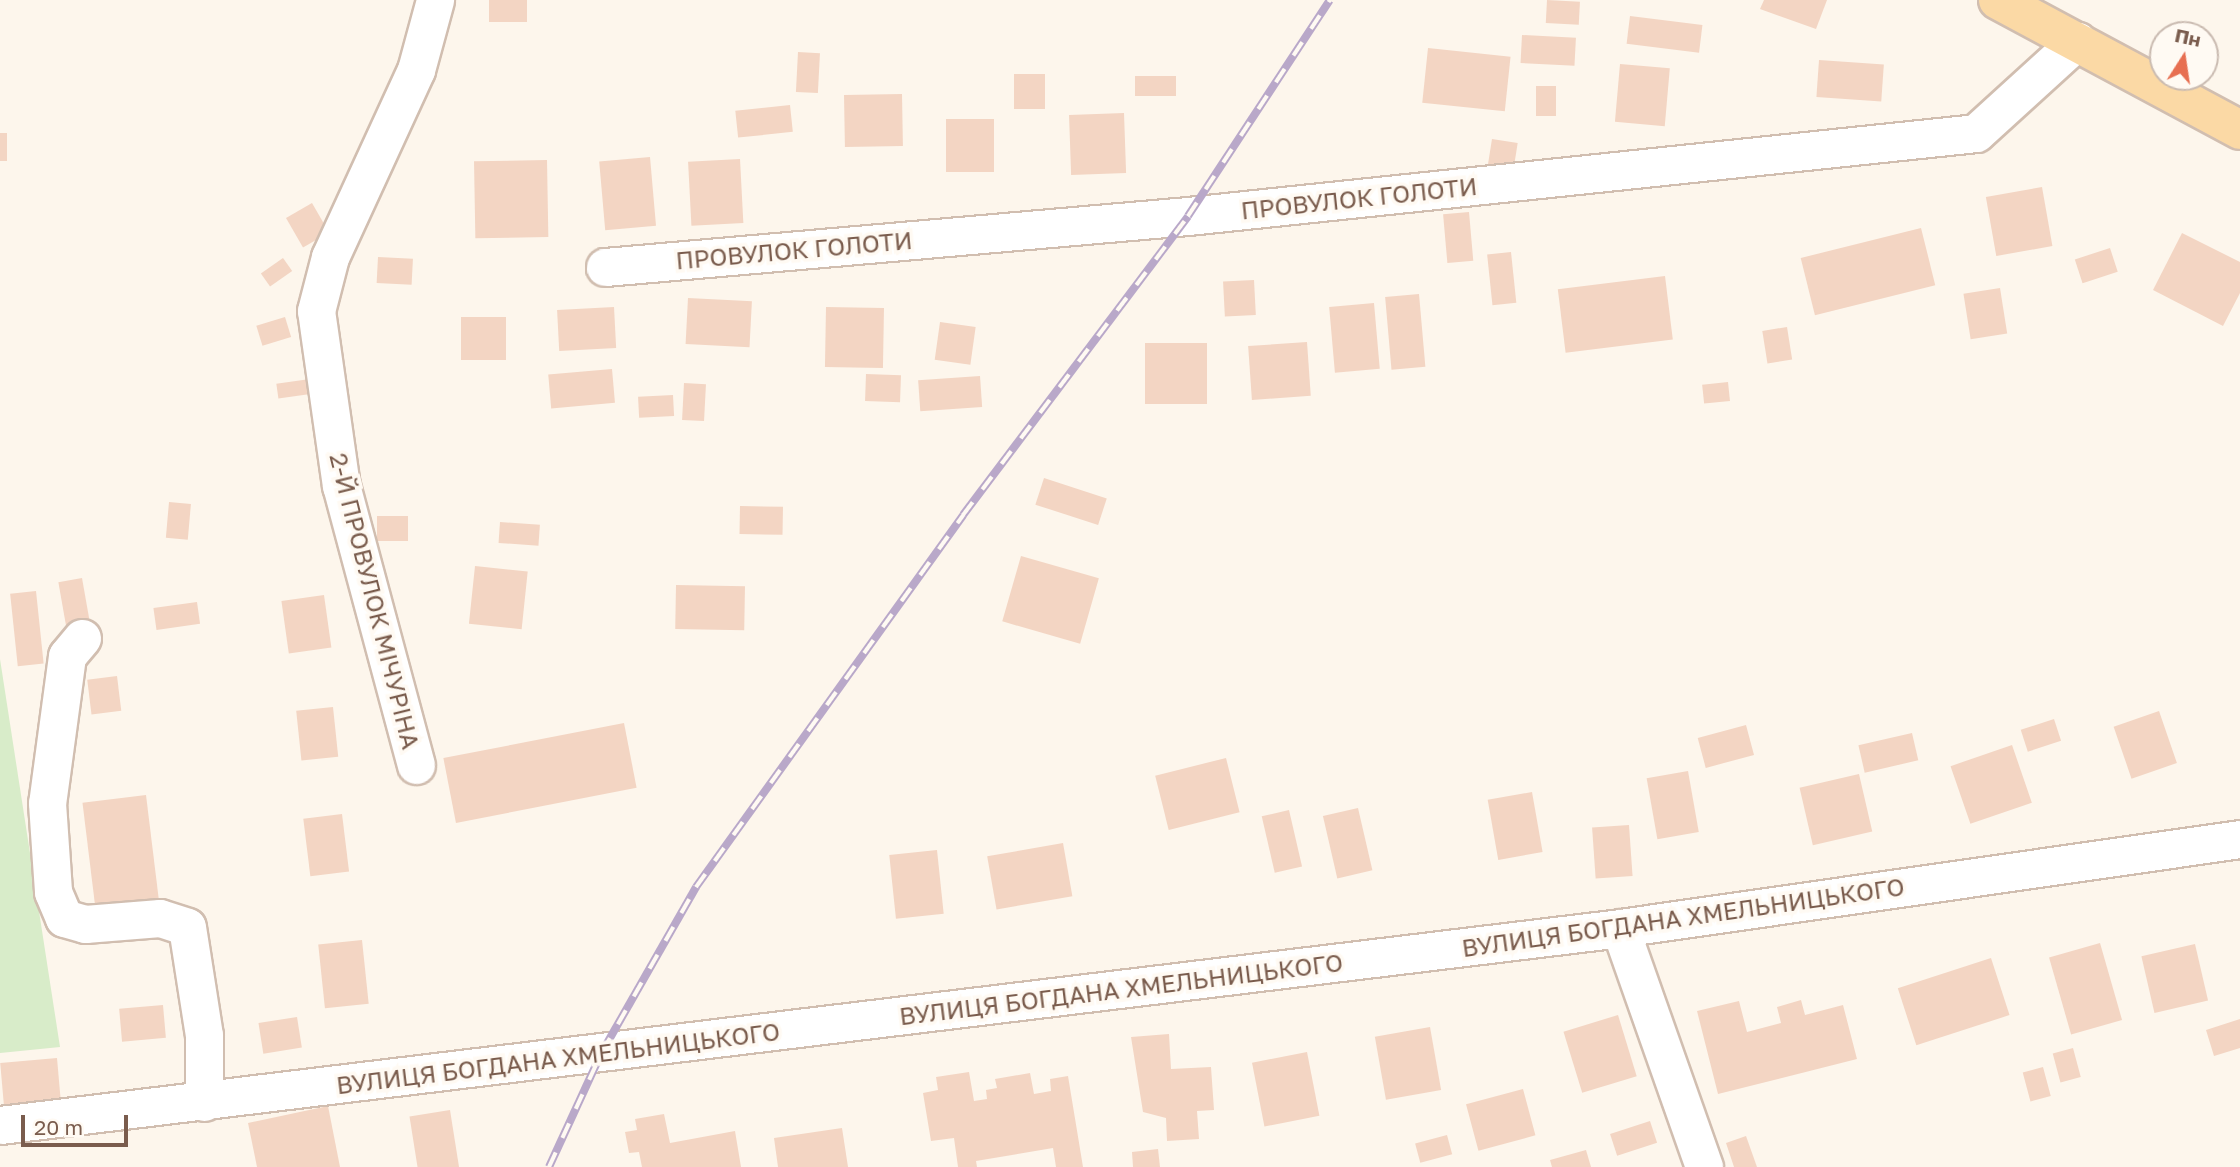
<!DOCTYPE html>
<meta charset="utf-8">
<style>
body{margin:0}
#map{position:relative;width:2240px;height:1167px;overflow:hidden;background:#fdf6ec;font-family:"Golos Text",sans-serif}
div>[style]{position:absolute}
.green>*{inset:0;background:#d8ecc9}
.building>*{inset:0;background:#f3d5c3;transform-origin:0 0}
.roads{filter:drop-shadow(2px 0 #d1beb0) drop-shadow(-2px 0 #d1beb0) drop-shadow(0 2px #d1beb0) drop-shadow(0 -2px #d1beb0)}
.minor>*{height:37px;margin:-18.5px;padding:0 18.5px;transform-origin:18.5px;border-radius:18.5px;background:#fff}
.major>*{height:38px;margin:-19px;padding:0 19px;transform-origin:19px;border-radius:19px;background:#fbd9a5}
.rail>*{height:8px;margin-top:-4px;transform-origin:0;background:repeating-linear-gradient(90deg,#fffaf3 0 16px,#b9a8c9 0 32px);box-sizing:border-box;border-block:2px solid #b9a8c9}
span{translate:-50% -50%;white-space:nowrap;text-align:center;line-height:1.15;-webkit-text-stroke:7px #fffaf3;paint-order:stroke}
.street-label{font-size:24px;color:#7a5c4d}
.north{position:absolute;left:2149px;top:21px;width:70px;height:70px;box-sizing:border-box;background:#fffaf3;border:2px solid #cabbb1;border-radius:50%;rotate:12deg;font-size:19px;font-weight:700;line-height:28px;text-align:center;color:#7a5c4d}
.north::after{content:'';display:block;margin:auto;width:24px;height:32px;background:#e76f51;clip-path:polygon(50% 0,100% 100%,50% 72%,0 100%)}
.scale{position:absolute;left:21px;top:1115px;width:107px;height:32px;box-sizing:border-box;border:4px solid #7a5c4d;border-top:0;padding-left:9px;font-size:21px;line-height:24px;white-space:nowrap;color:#7a5c4d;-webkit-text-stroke:5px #fffaf3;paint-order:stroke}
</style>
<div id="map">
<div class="green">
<div style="clip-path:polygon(0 659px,60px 1047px,0 1053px)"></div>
</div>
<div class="building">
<div style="left:489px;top:0;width:38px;height:22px"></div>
<div style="left:1547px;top:0;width:33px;height:23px;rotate:3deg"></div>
<div style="clip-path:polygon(1764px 0,1827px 0,1816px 29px,1760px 9px)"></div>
<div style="left:1630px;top:16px;width:73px;height:28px;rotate:7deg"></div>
<div style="left:1522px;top:35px;width:54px;height:28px;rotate:3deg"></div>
<div style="left:1428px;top:48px;width:83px;height:55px;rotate:6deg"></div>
<div style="left:798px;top:52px;width:22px;height:40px;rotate:3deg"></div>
<div style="left:1819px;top:60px;width:65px;height:37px;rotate:4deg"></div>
<div style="left:1620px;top:64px;width:50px;height:58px;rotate:5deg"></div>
<div style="left:1014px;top:74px;width:31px;height:35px"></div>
<div style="left:1176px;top:76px;width:20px;height:41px;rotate:90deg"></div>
<div style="left:1536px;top:86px;width:20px;height:30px"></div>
<div style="left:902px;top:94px;width:52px;height:58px;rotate:89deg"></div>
<div style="left:790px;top:105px;width:27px;height:55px;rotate:84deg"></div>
<div style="left:1124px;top:113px;width:60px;height:55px;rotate:88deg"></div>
<div style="left:946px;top:119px;width:48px;height:53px"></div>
<div style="left:0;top:133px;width:7px;height:28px"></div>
<div style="left:1492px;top:139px;width:26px;height:32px;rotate:9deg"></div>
<div style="left:650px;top:157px;width:69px;height:51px;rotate:85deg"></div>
<div style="left:740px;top:159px;width:64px;height:52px;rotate:87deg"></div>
<div style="left:547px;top:160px;width:77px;height:73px;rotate:89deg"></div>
<div style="left:2042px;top:187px;width:60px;height:57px;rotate:80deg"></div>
<div style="left:312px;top:203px;width:34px;height:30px;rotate:60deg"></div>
<div style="left:1469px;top:212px;width:49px;height:26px;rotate:85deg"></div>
<div style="left:1921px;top:228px;width:59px;height:124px;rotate:76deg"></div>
<div style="clip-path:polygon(2182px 233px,2240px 262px,2240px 293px,2223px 326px,2153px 290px)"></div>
<div style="left:2110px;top:248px;width:25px;height:37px;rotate:72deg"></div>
<div style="left:1511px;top:252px;width:51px;height:24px;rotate:84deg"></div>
<div style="left:378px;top:257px;width:35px;height:26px;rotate:3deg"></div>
<div style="left:283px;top:258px;width:16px;height:27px;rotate:55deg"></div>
<div style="left:1665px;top:276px;width:64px;height:108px;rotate:83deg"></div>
<div style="left:1254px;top:280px;width:35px;height:31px;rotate:87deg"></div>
<div style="left:2000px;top:288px;width:46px;height:37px;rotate:81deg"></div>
<div style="left:1419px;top:294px;width:73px;height:34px;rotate:85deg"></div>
<div style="left:688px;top:298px;width:64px;height:46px;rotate:3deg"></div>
<div style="left:1374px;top:303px;width:66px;height:45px;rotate:85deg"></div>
<div style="left:614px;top:307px;width:41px;height:57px;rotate:87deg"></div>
<div style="left:826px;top:307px;width:58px;height:60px;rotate:1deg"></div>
<div style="left:285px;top:317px;width:21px;height:30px;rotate:73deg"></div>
<div style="left:461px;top:317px;width:45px;height:43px"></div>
<div style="left:940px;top:322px;width:36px;height:38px;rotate:8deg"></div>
<div style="left:1787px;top:327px;width:33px;height:25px;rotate:81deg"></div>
<div style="left:1307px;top:342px;width:54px;height:59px;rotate:86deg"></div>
<div style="left:1145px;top:343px;width:62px;height:61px"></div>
<div style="left:612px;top:369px;width:34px;height:64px;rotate:85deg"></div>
<div style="left:866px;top:374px;width:35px;height:27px;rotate:2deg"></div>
<div style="left:980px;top:376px;width:31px;height:62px;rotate:86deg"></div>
<div style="left:310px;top:379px;width:15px;height:34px;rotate:82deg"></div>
<div style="left:1728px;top:382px;width:19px;height:26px;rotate:84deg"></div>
<div style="left:684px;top:383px;width:22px;height:37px;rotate:3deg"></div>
<div style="left:673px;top:395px;width:21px;height:35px;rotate:87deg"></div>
<div style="left:1044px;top:478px;width:66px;height:28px;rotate:18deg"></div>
<div style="left:169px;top:502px;width:22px;height:36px;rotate:5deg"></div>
<div style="left:740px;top:506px;width:43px;height:28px;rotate:1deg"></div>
<div style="left:377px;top:516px;width:31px;height:25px"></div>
<div style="left:500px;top:522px;width:40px;height:21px;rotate:4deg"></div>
<div style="left:1021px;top:556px;width:81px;height:68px;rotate:16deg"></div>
<div style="left:475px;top:566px;width:53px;height:58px;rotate:6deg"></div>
<div style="left:82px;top:578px;width:45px;height:24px;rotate:80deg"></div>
<div style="left:676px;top:585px;width:69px;height:44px;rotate:1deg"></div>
<div style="left:36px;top:591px;width:73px;height:26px;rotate:84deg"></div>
<div style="left:324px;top:595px;width:53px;height:43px;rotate:82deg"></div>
<div style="left:197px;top:602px;width:22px;height:44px;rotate:82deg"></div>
<div style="left:117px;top:676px;width:35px;height:30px;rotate:83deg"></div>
<div style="left:333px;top:707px;width:50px;height:37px;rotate:84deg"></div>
<div style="left:2159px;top:711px;width:55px;height:48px;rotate:71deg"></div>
<div style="left:2054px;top:719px;width:23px;height:35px;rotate:72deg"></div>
<div style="left:624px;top:723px;width:66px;height:184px;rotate:79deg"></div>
<div style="left:1746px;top:725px;width:31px;height:50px;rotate:75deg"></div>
<div style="left:1912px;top:733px;width:28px;height:55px;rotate:77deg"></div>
<div style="left:2012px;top:745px;width:61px;height:65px;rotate:71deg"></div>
<div style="left:1226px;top:758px;width:56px;height:73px;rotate:76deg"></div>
<div style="left:1688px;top:771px;width:62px;height:42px;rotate:80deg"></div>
<div style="left:1859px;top:774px;width:59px;height:61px;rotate:77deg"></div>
<div style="left:1532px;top:792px;width:61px;height:45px;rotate:80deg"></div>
<div style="left:146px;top:795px;width:113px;height:64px;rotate:83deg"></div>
<div style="left:1358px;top:808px;width:64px;height:36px;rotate:77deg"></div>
<div style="left:1289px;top:810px;width:58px;height:28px;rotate:77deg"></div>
<div style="left:342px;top:814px;width:58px;height:39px;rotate:83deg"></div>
<div style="left:1629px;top:825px;width:51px;height:37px;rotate:86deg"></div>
<div style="left:1063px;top:843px;width:54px;height:77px;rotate:80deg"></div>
<div style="left:937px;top:850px;width:64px;height:48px;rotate:84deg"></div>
<div style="left:362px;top:940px;width:64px;height:44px;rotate:84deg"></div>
<div style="left:2100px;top:943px;width:80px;height:53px;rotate:74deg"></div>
<div style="left:2195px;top:944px;width:58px;height:55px;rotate:77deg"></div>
<div style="left:1991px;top:958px;width:60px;height:98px;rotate:72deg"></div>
<div style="clip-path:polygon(1801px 1000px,1805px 1015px,1843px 1005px,1857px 1059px,1718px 1094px,1697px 1011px,1739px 1001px,1747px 1032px,1781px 1023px,1777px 1007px)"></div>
<div style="left:163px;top:1005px;width:33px;height:44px;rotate:85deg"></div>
<div style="left:1618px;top:1015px;width:64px;height:57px;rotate:73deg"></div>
<div style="left:297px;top:1017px;width:31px;height:39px;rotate:81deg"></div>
<div style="clip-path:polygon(2240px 1019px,2240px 1048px,2214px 1056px,2206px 1030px)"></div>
<div style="left:1430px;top:1027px;width:64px;height:56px;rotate:80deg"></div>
<div style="clip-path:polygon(1169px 1034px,1171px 1069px,1211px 1067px,1214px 1110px,1197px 1111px,1199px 1139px,1167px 1141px,1166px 1118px,1143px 1112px,1131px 1037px)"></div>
<div style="left:2073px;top:1048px;width:30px;height:21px;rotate:75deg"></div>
<div style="left:1307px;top:1052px;width:65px;height:56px;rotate:79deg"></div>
<div style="left:57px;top:1058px;width:54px;height:57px;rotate:85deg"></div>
<div style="left:2043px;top:1067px;width:30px;height:21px;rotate:75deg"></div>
<div style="clip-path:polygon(969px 1072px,974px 1101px,987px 1099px,986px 1090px,997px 1088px,995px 1079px,1030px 1073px,1034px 1094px,1051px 1091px,1050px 1079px,1068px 1076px,1083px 1167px,1056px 1167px,1053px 1148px,976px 1161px,977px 1167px,958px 1167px,954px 1138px,931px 1141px,923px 1093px,938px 1090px,936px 1077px)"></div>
<div style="left:1523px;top:1089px;width:48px;height:59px;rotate:75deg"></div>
<div style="clip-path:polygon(328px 1106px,340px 1167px,257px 1167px,248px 1123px)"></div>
<div style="left:450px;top:1110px;width:58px;height:41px;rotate:81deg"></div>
<div style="clip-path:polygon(664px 1114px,670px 1143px,735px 1131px,741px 1167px,642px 1167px,639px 1152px,629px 1153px,625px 1132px,637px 1130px,635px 1119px)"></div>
<div style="left:1650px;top:1121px;width:23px;height:42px;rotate:72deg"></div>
<div style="clip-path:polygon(842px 1128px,848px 1167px,778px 1167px,774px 1138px)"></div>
<div style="left:1447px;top:1135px;width:20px;height:33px;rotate:75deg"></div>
<div style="clip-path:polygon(1746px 1136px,1757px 1167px,1734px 1167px,1726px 1143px)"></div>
<div style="clip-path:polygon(1158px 1149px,1160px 1167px,1133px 1167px,1132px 1152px)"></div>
<div style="clip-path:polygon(1586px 1150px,1591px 1167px,1552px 1167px,1550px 1160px)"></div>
</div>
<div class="roads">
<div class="minor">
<div style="left:605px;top:267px;width:585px;rotate:-5deg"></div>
<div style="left:1188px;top:216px;width:792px;rotate:-6.01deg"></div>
<div style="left:1976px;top:133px;width:137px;rotate:-42.3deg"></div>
<div style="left:82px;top:638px;width:23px;rotate:130deg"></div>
<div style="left:67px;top:656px;width:148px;rotate:97.7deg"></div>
<div style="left:47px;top:803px;width:89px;rotate:86.1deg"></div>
<div style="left:53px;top:892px;width:28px;rotate:67deg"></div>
<div style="left:64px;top:918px;width:22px;rotate:16deg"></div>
<div style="left:85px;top:924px;width:75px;rotate:-4.6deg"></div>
<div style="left:160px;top:918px;width:28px;rotate:18deg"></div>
<div style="left:187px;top:927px;width:109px;rotate:81.1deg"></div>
<div style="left:204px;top:1035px;width:67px;rotate:90deg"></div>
<div style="left:416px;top:765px;width:289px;rotate:-105deg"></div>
<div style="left:341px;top:486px;width:177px;rotate:-98.1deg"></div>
<div style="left:316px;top:311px;width:56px;rotate:-75.5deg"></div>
<div style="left:330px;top:257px;width:206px;rotate:-65.3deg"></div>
<div style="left:416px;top:70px;width:73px;rotate:-74.8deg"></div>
<div style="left:1620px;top:928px;width:253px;rotate:70.6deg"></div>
<div style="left:0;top:1125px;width:1632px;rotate:-6.93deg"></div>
<div style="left:1620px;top:928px;width:626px;rotate:-8.17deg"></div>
</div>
<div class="major">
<div style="left:1998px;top:0;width:275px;rotate:28.2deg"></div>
</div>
</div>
<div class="rail">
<div style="left:549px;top:1167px;width:127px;rotate:-65.3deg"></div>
<div style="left:602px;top:1052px;width:190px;rotate:-60.3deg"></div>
<div style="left:696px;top:887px;width:458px;rotate:-54.3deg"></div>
<div style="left:963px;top:515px;width:374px;rotate:-53deg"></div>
<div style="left:1188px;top:216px;width:258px;rotate:-56.7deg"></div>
</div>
<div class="street-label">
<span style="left:1359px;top:198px;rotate:-6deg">ПРОВУЛОК ГОЛОТИ</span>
<span style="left:794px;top:250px;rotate:-5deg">ПРОВУЛОК ГОЛОТИ</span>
<span style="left:375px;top:601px;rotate:76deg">2-Й ПРОВУЛОК МІЧУРІНА</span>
<span style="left:1683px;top:917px;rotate:-8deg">ВУЛИЦЯ БОГДАНА ХМЕЛЬНИЦЬКОГО</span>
<span style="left:1121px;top:989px;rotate:-7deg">ВУЛИЦЯ БОГДАНА ХМЕЛЬНИЦЬКОГО</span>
<span style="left:558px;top:1058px;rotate:-7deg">ВУЛИЦЯ БОГДАНА ХМЕЛЬНИЦЬКОГО</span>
</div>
<div class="north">Пн</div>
<div class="scale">20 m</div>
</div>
